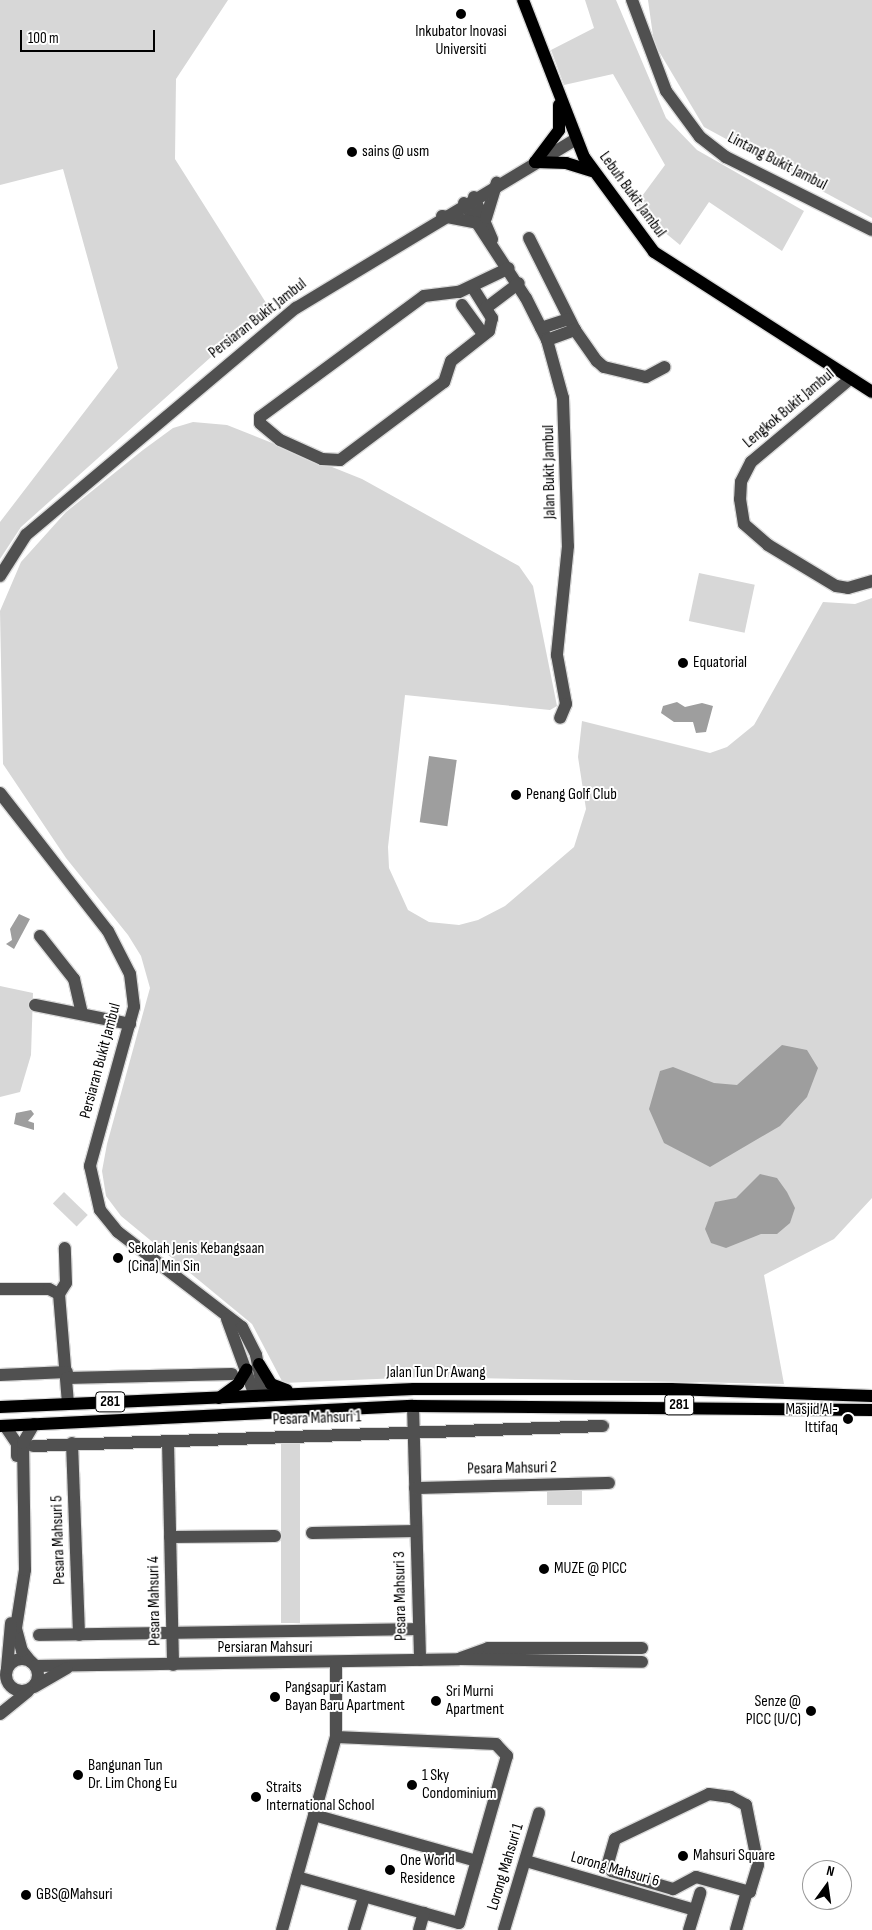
<!DOCTYPE html>
<style>
body{margin:0}
#map{position:relative;width:872px;height:1930px;overflow:hidden;background:#fff;font-family:"Sofia Sans Condensed",sans-serif}
div>[style]{position:absolute}
.green>*{inset:0;background:#d7d7d7;transform-origin:0 0}
.water>*{inset:0;background:#9e9e9e;transform-origin:0 0}
.roads{filter:drop-shadow(1px 0 #dbdbdb) drop-shadow(-1px 0 #dbdbdb) drop-shadow(0 1px #dbdbdb) drop-shadow(0 -1px #dbdbdb)}
.minor>*{height:12px;margin:-6px;padding:0 6px;transform-origin:6px;border-radius:6px;background:#505050}
.minor>.ring{margin:-6px;padding:0;box-sizing:content-box;background:none;border:12px solid #505050;border-radius:50%}
.major>*{height:12px;margin:-6px;padding:0 6px;transform-origin:6px;border-radius:6px;background:#000}
.dots>*{width:14px;height:14px;translate:-50% -50%;box-sizing:border-box;border:2px solid #fff;border-radius:50%}
span{translate:-50% -50%;white-space:nowrap;text-align:center;line-height:1.15;-webkit-text-stroke:4px #fff;paint-order:stroke}
.shield-label span{padding:1px 4px;background:#fff;border:1px solid;border-radius:4px;-webkit-text-stroke-width:0}
.shield-label{font-size:15px;color:#000;font-weight:700}
.poi-label{font-size:16px;color:#000}
.left{translate:0 -50%;text-align:left}
.right{translate:-100% -50%;text-align:right}
.street-label{font-size:16px;color:#000}
.north{position:absolute;left:802px;top:1860px;width:50px;height:50px;box-sizing:border-box;background:#fff;border:1px solid #999;border-radius:50%;rotate:14deg;font-size:14px;font-weight:700;line-height:20px;text-align:center;color:#000}
.north::after{content:'';display:block;margin:auto;width:18px;height:22px;background:#000;clip-path:polygon(50% 0,100% 100%,50% 72%,0 100%)}
.scale{position:absolute;left:20px;top:30px;width:135px;height:22px;box-sizing:border-box;border:2px solid #000;border-top:0;padding-left:6px;font-size:15px;line-height:18px;white-space:nowrap;color:#000;-webkit-text-stroke:4px #fff;paint-order:stroke}
</style>
<div id="map">
<div class="green">
<div style="clip-path:polygon(0 0,228px 0,176px 79px,175px 159px,268px 306px,21px 527px,0 559px,0 522px,118px 368px,63px 169px,0 185px)"></div>
<div style="clip-path:polygon(585px 0,616px 0,666px 118px,697px 150px,804px 211px,782px 251px,709px 202px,680px 245px,634px 207px,665px 165px,613px 74px,564px 85px,551px 50px,594px 28px)"></div>
<div style="clip-path:polygon(648px 0,872px 0,872px 218px,704px 127px,654px 43px)"></div>
<div style="clip-path:polygon(193px 422px,227px 425px,362px 479px,519px 566px,533px 586px,557px 706px,550px 710px,405px 695px,388px 847px,389px 868px,408px 910px,429px 922px,459px 925px,478px 920px,505px 906px,574px 847px,586px 809px,578px 757px,582px 721px,710px 753px,727px 747px,754px 725px,823px 602px,855px 604px,872px 598px,872px 1198px,834px 1239px,764px 1275px,784px 1384px,423px 1377px,283px 1383px,252px 1324px,121px 1216px,106px 1196px,102px 1171px,107px 1144px,150px 988px,141px 956px,128px 935px,66px 858px,3px 764px,0 611px,21px 562px,66px 512px,143px 450px,173px 428px)"></div>
<div style="left:699px;top:573px;width:57px;height:49px;rotate:12deg"></div>
<div style="clip-path:polygon(0 986px,33px 993px,31px 1055px,20px 1092px,0 1097px)"></div>
<div style="left:64px;top:1192px;width:33px;height:16px;rotate:44deg"></div>
<div style="left:281px;top:1442px;width:19px;height:181px"></div>
<div style="left:582px;top:1489px;width:16px;height:35px;rotate:90deg"></div>
</div>
<div class="water">
<div style="clip-path:polygon(677px 702px,685px 707px,702px 703px,713px 706px,706px 732px,696px 733px,693px 722px,674px 722px,661px 713px,663px 706px)"></div>
<div style="left:429px;top:756px;width:28px;height:67px;rotate:8deg"></div>
<div style="clip-path:polygon(19px 914px,30px 919px,14px 949px,6px 944px,12px 940px,10px 929px)"></div>
<div style="clip-path:polygon(782px 1045px,807px 1050px,818px 1068px,807px 1097px,780px 1126px,710px 1167px,664px 1143px,649px 1109px,660px 1071px,673px 1067px,714px 1083px,737px 1085px)"></div>
<div style="clip-path:polygon(31px 1110px,34px 1114px,28px 1121px,34px 1123px,34px 1130px,14px 1124px,16px 1113px)"></div>
<div style="clip-path:polygon(760px 1174px,777px 1178px,787px 1192px,795px 1208px,790px 1223px,777px 1234px,761px 1234px,726px 1248px,711px 1243px,705px 1229px,715px 1202px,736px 1198px)"></div>
</div>
<div class="roads">
<div class="minor">
<div style="left:632px;top:0;width:97px;rotate:69.5deg"></div>
<div style="left:666px;top:91px;width:57px;rotate:53.5deg"></div>
<div style="left:700px;top:137px;width:33px;rotate:38deg"></div>
<div style="left:726px;top:157px;width:163px;rotate:26.6deg"></div>
<div style="left:474px;top:197px;width:46px;rotate:66.8deg"></div>
<div style="left:464px;top:203px;width:113px;rotate:56.9deg"></div>
<div style="left:526px;top:298px;width:47px;rotate:63.4deg"></div>
<div style="left:547px;top:340px;width:60px;rotate:74.6deg"></div>
<div style="left:563px;top:398px;width:148px;rotate:88.1deg"></div>
<div style="left:568px;top:546px;width:110px;rotate:95.8deg"></div>
<div style="left:557px;top:655px;width:50px;rotate:79.6deg"></div>
<div style="left:566px;top:704px;width:15px;rotate:113deg"></div>
<div style="left:442px;top:216px;width:36px;rotate:11deg"></div>
<div style="left:486px;top:218px;width:37px;rotate:-73deg"></div>
<div style="left:529px;top:238px;width:103px;rotate:63.4deg"></div>
<div style="left:575px;top:330px;width:38px;rotate:55deg"></div>
<div style="left:597px;top:361px;width:9px;rotate:41deg"></div>
<div style="left:604px;top:367px;width:43px;rotate:13.4deg"></div>
<div style="left:646px;top:377px;width:21px;rotate:-28deg"></div>
<div style="left:473px;top:288px;width:36px;rotate:58deg"></div>
<div style="left:492px;top:318px;width:13px;rotate:103deg"></div>
<div style="left:489px;top:331px;width:48px;rotate:141.7deg"></div>
<div style="left:451px;top:361px;width:22px;rotate:108deg"></div>
<div style="left:444px;top:382px;width:130px;rotate:143.1deg"></div>
<div style="left:340px;top:460px;width:18px;rotate:-177deg"></div>
<div style="left:322px;top:459px;width:46px;rotate:-155.7deg"></div>
<div style="left:280px;top:440px;width:26px;rotate:-140deg"></div>
<div style="left:260px;top:423px;width:6px;rotate:-90deg"></div>
<div style="left:260px;top:417px;width:204px;rotate:-36.4deg"></div>
<div style="left:424px;top:296px;width:35px;rotate:-7deg"></div>
<div style="left:459px;top:292px;width:55px;rotate:-25.6deg"></div>
<div style="left:462px;top:305px;width:36px;rotate:54deg"></div>
<div style="left:486px;top:308px;width:41px;rotate:-37.1deg"></div>
<div style="left:541px;top:328px;width:29px;rotate:-18deg"></div>
<div style="left:547px;top:340px;width:30px;rotate:-20deg"></div>
<div style="left:850px;top:379px;width:129px;rotate:140deg"></div>
<div style="left:751px;top:462px;width:22px;rotate:117deg"></div>
<div style="left:741px;top:482px;width:17px;rotate:93deg"></div>
<div style="left:740px;top:499px;width:25px;rotate:81deg"></div>
<div style="left:744px;top:524px;width:32px;rotate:41deg"></div>
<div style="left:768px;top:545px;width:79px;rotate:31.1deg"></div>
<div style="left:836px;top:586px;width:12px;rotate:9deg"></div>
<div style="left:848px;top:588px;width:25px;rotate:-16deg"></div>
<div style="left:0;top:576px;width:49px;rotate:-57.6deg"></div>
<div style="left:26px;top:535px;width:353px;rotate:-40.1deg"></div>
<div style="left:296px;top:308px;width:327px;rotate:-31.1deg"></div>
<div style="left:0;top:793px;width:175px;rotate:52deg"></div>
<div style="left:108px;top:931px;width:48px;rotate:62.9deg"></div>
<div style="left:130px;top:974px;width:33px;rotate:83deg"></div>
<div style="left:134px;top:1007px;width:165px;rotate:105.5deg"></div>
<div style="left:90px;top:1166px;width:45px;rotate:77.2deg"></div>
<div style="left:100px;top:1210px;width:28px;rotate:51deg"></div>
<div style="left:118px;top:1232px;width:156px;rotate:37.5deg"></div>
<div style="left:242px;top:1327px;width:31px;rotate:63deg"></div>
<div style="left:256px;top:1355px;width:41px;rotate:78.7deg"></div>
<div style="left:40px;top:936px;width:55px;rotate:51.7deg"></div>
<div style="left:74px;top:979px;width:36px;rotate:77deg"></div>
<div style="left:35px;top:1005px;width:97px;rotate:11.3deg"></div>
<div style="left:0;top:1289px;width:49px"></div>
<div style="left:49px;top:1289px;width:11px;rotate:27deg"></div>
<div style="left:59px;top:1294px;width:110px;rotate:85.3deg"></div>
<div style="left:59px;top:1294px;width:13px;rotate:-58deg"></div>
<div style="left:66px;top:1283px;width:35px;rotate:-92deg"></div>
<div style="left:227px;top:1319px;width:82px;rotate:70deg"></div>
<div style="left:0;top:1375px;width:67px;rotate:-2.6deg"></div>
<div style="left:67px;top:1378px;width:165px;rotate:-1.4deg"></div>
<div style="left:413px;top:1406px;width:254px;rotate:88.4deg"></div>
<div style="left:5px;top:1426px;width:22px;rotate:56deg"></div>
<div style="left:17px;top:1444px;width:12px;rotate:90deg"></div>
<div style="left:168px;top:1442px;width:223px;rotate:88.7deg"></div>
<div style="left:72px;top:1443px;width:192px;rotate:87.9deg"></div>
<div style="left:33px;top:1446px;width:570px;rotate:-2.01deg"></div>
<div style="left:415px;top:1488px;width:194px;rotate:-1.5deg"></div>
<div style="left:312px;top:1533px;width:104px;rotate:-1.1deg"></div>
<div style="left:170px;top:1537px;width:105px;rotate:-0.5deg"></div>
<div style="left:39px;top:1635px;width:378px;rotate:-0.9deg"></div>
<div style="left:461px;top:1658px;width:29px;rotate:-20deg"></div>
<div style="left:488px;top:1648px;width:154px"></div>
<div class="ring" style="left:6px;top:1659px;width:20px;height:20px"></div>
<div style="left:31px;top:1662px;width:14px;rotate:-129deg"></div>
<div style="left:22px;top:1651px;width:24px;rotate:-105deg"></div>
<div style="left:16px;top:1628px;width:59px;rotate:-81.2deg"></div>
<div style="left:25px;top:1570px;width:127px;rotate:-90.9deg"></div>
<div style="left:23px;top:1443px;width:22px;rotate:-60deg"></div>
<div style="left:35px;top:1666px;width:424px;rotate:-0.9deg"></div>
<div style="left:459px;top:1659px;width:183px;rotate:0.9deg"></div>
<div style="left:7px;top:1668px;width:45px;rotate:-84.9deg"></div>
<div style="left:34px;top:1687px;width:38px;rotate:-30deg"></div>
<div style="left:0;top:1714px;width:36px;rotate:-39deg"></div>
<div style="left:709px;top:1794px;width:22px;rotate:8deg"></div>
<div style="left:731px;top:1797px;width:17px;rotate:28deg"></div>
<div style="left:746px;top:1805px;width:61px;rotate:78.7deg"></div>
<div style="left:758px;top:1865px;width:28px;rotate:107deg"></div>
<div style="left:750px;top:1892px;width:56px;rotate:-164.5deg"></div>
<div style="left:696px;top:1877px;width:26px;rotate:152deg"></div>
<div style="left:673px;top:1889px;width:64px;rotate:-163.6deg"></div>
<div style="left:612px;top:1871px;width:9px;rotate:-117deg"></div>
<div style="left:608px;top:1863px;width:25px;rotate:-74deg"></div>
<div style="left:615px;top:1839px;width:104px;rotate:-25.6deg"></div>
<div style="left:314px;top:1815px;width:169px;rotate:15.8deg"></div>
<div style="left:526px;top:1861px;width:176px;rotate:16.2deg"></div>
<div style="left:297px;top:1877px;width:168px;rotate:15.9deg"></div>
<div style="left:459px;top:1923px;width:174px;rotate:-74deg"></div>
<div style="left:507px;top:1756px;width:16px;rotate:-133deg"></div>
<div style="left:496px;top:1744px;width:160px;rotate:-177.5deg"></div>
<div style="left:282px;top:1930px;width:200px;rotate:-74.4deg"></div>
<div style="left:336px;top:1737px;width:73px;rotate:-90deg"></div>
<div style="left:354px;top:1930px;width:34px;rotate:-73deg"></div>
<div style="left:419px;top:1930px;width:18px;rotate:-74deg"></div>
<div style="left:504px;top:1930px;width:122px;rotate:-73.3deg"></div>
<div style="left:689px;top:1930px;width:39px;rotate:-73deg"></div>
<div style="left:736px;top:1930px;width:41px;rotate:-74.2deg"></div>
</div>
<div class="major">
<div style="left:523px;top:0;width:168px;rotate:68.8deg"></div>
<div style="left:584px;top:157px;width:118px;rotate:53.6deg"></div>
<div style="left:654px;top:252px;width:259px;rotate:32.7deg"></div>
<div style="left:535px;top:162px;width:40px;rotate:-53deg"></div>
<div style="left:559px;top:130px;width:25px;rotate:-90deg"></div>
<div style="left:535px;top:162px;width:31px;rotate:2deg"></div>
<div style="left:566px;top:163px;width:27px;rotate:17deg"></div>
<div style="left:259px;top:1364px;width:23px;rotate:59deg"></div>
<div style="left:271px;top:1384px;width:17px;rotate:21deg"></div>
<div style="left:219px;top:1398px;width:24px;rotate:-36deg"></div>
<div style="left:238px;top:1384px;width:17px;rotate:-59deg"></div>
<div style="left:0;top:1407px;width:414px;rotate:-2.5deg"></div>
<div style="left:414px;top:1389px;width:257px"></div>
<div style="left:671px;top:1389px;width:201px;rotate:2deg"></div>
<div style="left:0;top:1426px;width:413px;rotate:-2.8deg"></div>
<div style="left:413px;top:1406px;width:459px;rotate:0.5deg"></div>
</div>
</div>
<div class="dots">
<div style="left:461px;top:14px;background:#000"></div>
<div style="left:352px;top:152px;background:#000"></div>
<div style="left:683px;top:663px;background:#000"></div>
<div style="left:516px;top:795px;background:#000"></div>
<div style="left:118px;top:1258px;background:#000"></div>
<div style="left:848px;top:1419px;background:#000"></div>
<div style="left:544px;top:1569px;background:#000"></div>
<div style="left:275px;top:1697px;background:#000"></div>
<div style="left:436px;top:1701px;background:#000"></div>
<div style="left:811px;top:1711px;background:#000"></div>
<div style="left:78px;top:1775px;background:#000"></div>
<div style="left:412px;top:1785px;background:#000"></div>
<div style="left:256px;top:1797px;background:#000"></div>
<div style="left:683px;top:1856px;background:#000"></div>
<div style="left:390px;top:1870px;background:#000"></div>
<div style="left:26px;top:1895px;background:#000"></div>
</div>
<div class="shield-label">
<span style="left:110px;top:1402px">281</span>
<span style="left:679px;top:1405px">281</span>
</div>
<div class="poi-label">
<span style="left:461px;top:41px">Inkubator Inovasi<br>Universiti</span>
<span class="left" style="left:362px;top:152px">sains @ usm</span>
<span class="left" style="left:693px;top:663px">Equatorial</span>
<span class="left" style="left:526px;top:795px">Penang Golf Club</span>
<span class="left" style="left:128px;top:1258px">Sekolah Jenis Kebangsaan<br>(Cina) Min Sin</span>
<span class="right" style="left:838px;top:1419px">Masjid Al-<br>Ittifaq</span>
<span class="left" style="left:554px;top:1569px">MUZE @ PICC</span>
<span class="left" style="left:285px;top:1697px">Pangsapuri Kastam<br>Bayan Baru Apartment</span>
<span class="left" style="left:446px;top:1701px">Sri Murni<br>Apartment</span>
<span class="right" style="left:801px;top:1711px">Senze @<br>PICC (U/C)</span>
<span class="left" style="left:88px;top:1775px">Bangunan Tun<br>Dr. Lim Chong Eu</span>
<span class="left" style="left:422px;top:1785px">1 Sky<br>Condominium</span>
<span class="left" style="left:266px;top:1797px">Straits<br>International School</span>
<span class="left" style="left:693px;top:1856px">Mahsuri Square</span>
<span class="left" style="left:400px;top:1870px">One World<br>Residence</span>
<span class="left" style="left:36px;top:1895px">GBS@Mahsuri</span>
</div>
<div class="street-label">
<span style="left:777px;top:162px;rotate:27deg">Lintang Bukit Jambul</span>
<span style="left:632px;top:195px;rotate:54deg">Lebuh Bukit Jambul</span>
<span style="left:258px;top:319px;rotate:-38deg">Persiaran Bukit Jambul</span>
<span style="left:789px;top:409px;rotate:-40deg">Lengkok Bukit Jambul</span>
<span style="left:550px;top:472px;rotate:-91deg">Jalan Bukit Jambul</span>
<span style="left:101px;top:1061px;rotate:-75deg">Persiaran Bukit Jambul</span>
<span style="left:436px;top:1373px">Jalan Tun Dr Awang</span>
<span style="left:317px;top:1419px;rotate:-2deg">Pesara Mahsuri 1</span>
<span style="left:512px;top:1469px;rotate:-1deg">Pesara Mahsuri 2</span>
<span style="left:59px;top:1540px;rotate:-92deg">Pesara Mahsuri 5</span>
<span style="left:401px;top:1596px;rotate:-91deg">Pesara Mahsuri 3</span>
<span style="left:155px;top:1601px;rotate:-91deg">Pesara Mahsuri 4</span>
<span style="left:265px;top:1648px">Persiaran Mahsuri</span>
<span style="left:506px;top:1867px;rotate:-73deg">Lorong Mahsuri 1</span>
<span style="left:615px;top:1870px;rotate:16deg">Lorong Mahsuri 6</span>
</div>
<div class="north">N</div>
<div class="scale">100 m</div>
</div>
